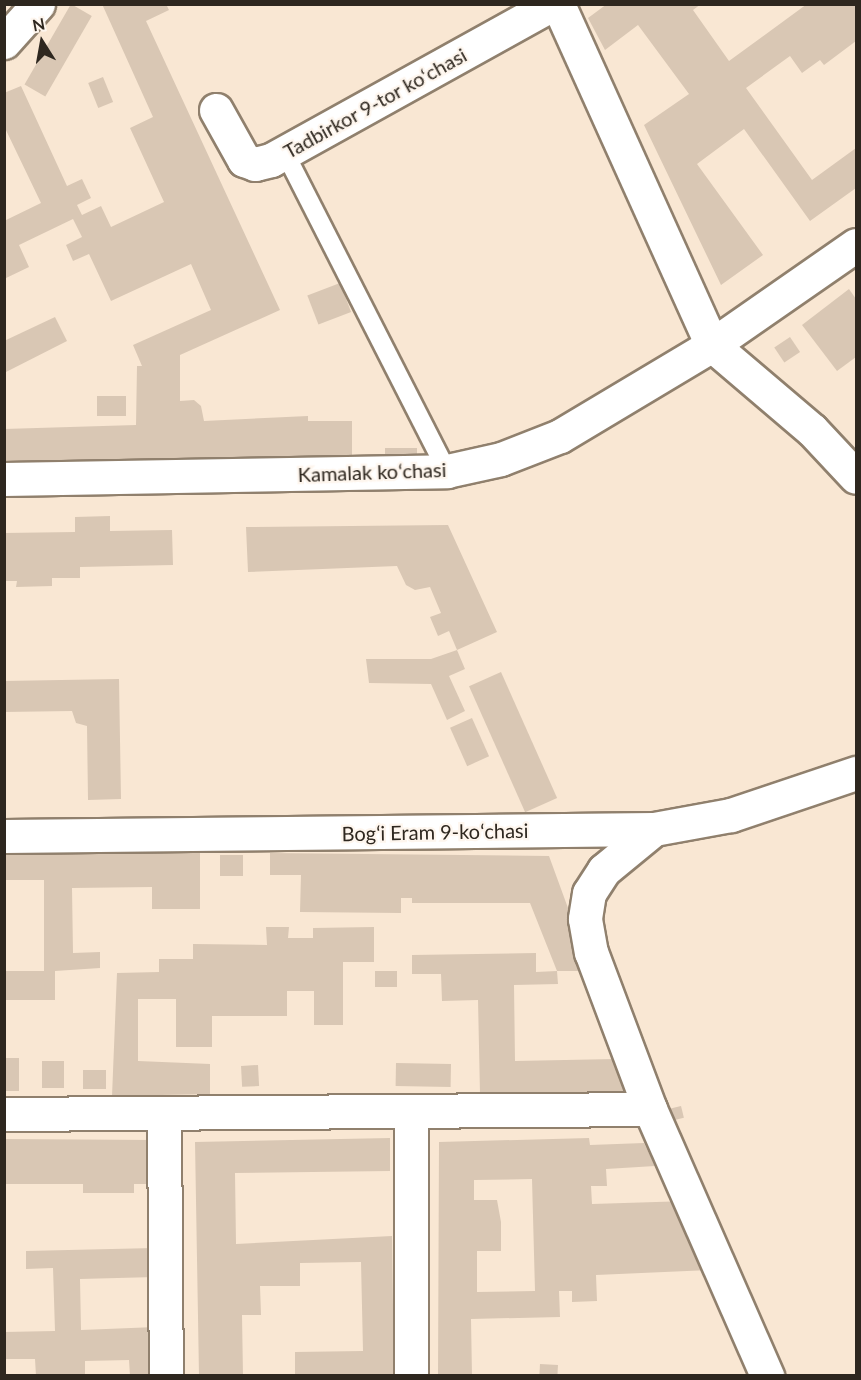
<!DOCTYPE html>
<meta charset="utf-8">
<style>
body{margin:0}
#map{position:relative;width:861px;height:1380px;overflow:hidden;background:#f9e7d3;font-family:Lato,sans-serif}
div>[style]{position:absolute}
.building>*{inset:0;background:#d9c7b4;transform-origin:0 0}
.roads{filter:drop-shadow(2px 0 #90806d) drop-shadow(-2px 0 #90806d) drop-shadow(0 2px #90806d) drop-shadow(0 -2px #90806d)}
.service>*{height:18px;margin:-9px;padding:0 9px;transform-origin:9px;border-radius:9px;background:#fff}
.minor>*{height:33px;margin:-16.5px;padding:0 16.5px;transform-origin:16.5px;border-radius:16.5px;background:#fff}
.tertiary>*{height:33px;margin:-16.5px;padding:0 16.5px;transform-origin:16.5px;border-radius:16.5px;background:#fff}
span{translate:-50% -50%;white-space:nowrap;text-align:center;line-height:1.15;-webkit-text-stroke:4.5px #fef6ee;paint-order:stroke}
.street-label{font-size:20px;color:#2e271f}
.frame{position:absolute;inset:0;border:6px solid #2e271f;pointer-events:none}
.north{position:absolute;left:12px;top:12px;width:60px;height:60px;-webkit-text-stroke:4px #fef6ee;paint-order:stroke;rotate:349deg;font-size:16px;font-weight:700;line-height:24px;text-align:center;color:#2e271f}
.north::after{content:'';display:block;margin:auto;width:21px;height:27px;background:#2e271f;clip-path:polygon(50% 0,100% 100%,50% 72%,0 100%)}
</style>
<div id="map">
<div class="building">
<div style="left:71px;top:4px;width:24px;height:93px;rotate:30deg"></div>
<div style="clip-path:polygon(102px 4px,166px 4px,169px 10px,146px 21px,280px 310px,180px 355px,180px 401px,194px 400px,201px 406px,204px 421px,308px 416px,308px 421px,352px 421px,352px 457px,4px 465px,4px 429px,136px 425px,137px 366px,142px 366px,133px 345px,211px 310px,191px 264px,111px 301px,89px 254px,73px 261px,66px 245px,82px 237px,73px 219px,19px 245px,29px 267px,4px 279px,4px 221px,41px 203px,4px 126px,4px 93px,21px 86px,67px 186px,82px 179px,91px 198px,77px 205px,82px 215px,101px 206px,111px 227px,164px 202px,130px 128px,153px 117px)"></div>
<div style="clip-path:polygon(607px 4px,701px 4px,693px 10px,729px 61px,807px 4px,856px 4px,856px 41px,824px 65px,820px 60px,802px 73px,790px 56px,746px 88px,812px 180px,856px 148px,856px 188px,810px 221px,744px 129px,697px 164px,763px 255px,721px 285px,644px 125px,689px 94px,638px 25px,605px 50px,588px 18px)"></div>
<div style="left:103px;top:77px;width:27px;height:16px;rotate:68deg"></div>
<div style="left:340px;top:283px;width:31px;height:35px;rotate:69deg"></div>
<div style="clip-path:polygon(849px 289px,856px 299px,856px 357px,837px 371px,802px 325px)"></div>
<div style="clip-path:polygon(55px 317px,67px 341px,4px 373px,4px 341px)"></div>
<div style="left:790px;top:337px;width:18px;height:19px;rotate:56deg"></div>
<div style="left:126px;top:396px;width:20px;height:29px;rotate:90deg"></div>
<div style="left:417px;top:448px;width:18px;height:32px;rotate:90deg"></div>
<div style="clip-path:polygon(110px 516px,110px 531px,172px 530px,173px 565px,80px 567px,80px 578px,52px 578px,52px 586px,16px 587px,17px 581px,4px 581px,4px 533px,75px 532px,75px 517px)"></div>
<div style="clip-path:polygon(448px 525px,497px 632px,457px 650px,449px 631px,438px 636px,430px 617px,441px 613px,430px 587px,415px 590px,406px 585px,397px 566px,248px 572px,246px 527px)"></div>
<div style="clip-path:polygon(457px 650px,465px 669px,449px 676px,465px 711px,447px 720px,431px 684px,369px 683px,366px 659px,431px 659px)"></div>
<div style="left:501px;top:672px;width:138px;height:35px;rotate:66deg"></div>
<div style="clip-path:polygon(119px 679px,121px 799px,88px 800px,87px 726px,76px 723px,72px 711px,4px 712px,4px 681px)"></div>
<div style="left:472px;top:718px;width:42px;height:24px;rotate:66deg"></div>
<div style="clip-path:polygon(200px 849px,200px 909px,152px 909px,152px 887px,72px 888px,73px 953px,100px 952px,100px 968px,55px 971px,55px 1000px,4px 1000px,4px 971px,44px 971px,44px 880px,4px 880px,4px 852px)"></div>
<div style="clip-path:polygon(270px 853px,549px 856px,591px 971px,557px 971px,530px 903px,412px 903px,412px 898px,401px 898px,401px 913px,300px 912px,301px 875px,270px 875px)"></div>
<div style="left:220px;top:855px;width:23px;height:21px"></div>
<div style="clip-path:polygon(266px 927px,289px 927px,288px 938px,313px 938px,313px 928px,374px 927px,374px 962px,343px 962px,343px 1025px,314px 1025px,314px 991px,287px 991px,287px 1016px,212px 1016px,212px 1047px,176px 1047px,176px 999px,138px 999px,138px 1061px,210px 1064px,210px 1094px,112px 1096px,117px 973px,159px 972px,159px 959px,193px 959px,193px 944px,267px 945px)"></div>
<div style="clip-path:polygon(536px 953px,536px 972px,557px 971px,558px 984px,514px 985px,515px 1061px,615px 1059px,631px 1092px,480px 1094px,478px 1000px,442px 1001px,441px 974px,412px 974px,412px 955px)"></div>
<div style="left:375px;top:971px;width:22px;height:16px"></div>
<div style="left:4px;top:1058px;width:15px;height:33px"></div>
<div style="left:42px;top:1061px;width:22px;height:27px"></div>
<div style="left:396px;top:1063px;width:55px;height:23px;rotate:1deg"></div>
<div style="left:258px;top:1065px;width:21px;height:17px;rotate:87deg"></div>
<div style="left:83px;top:1070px;width:23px;height:19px"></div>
<div style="left:681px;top:1106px;width:12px;height:19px;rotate:76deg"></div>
<div style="clip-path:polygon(390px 1138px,390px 1171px,235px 1173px,236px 1244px,392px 1236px,394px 1376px,295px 1376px,295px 1352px,363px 1351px,361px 1262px,300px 1263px,300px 1286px,260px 1286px,261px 1315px,242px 1315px,243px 1376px,199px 1376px,195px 1142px)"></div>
<div style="clip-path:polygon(evenodd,589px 1138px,590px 1145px,644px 1143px,655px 1166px,606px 1169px,607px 1186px,591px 1186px,592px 1204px,688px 1201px,710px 1270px,596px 1275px,597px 1301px,572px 1302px,572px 1291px,559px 1291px,560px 1317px,471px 1319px,472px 1376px,438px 1376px,439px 1142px,589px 1138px,532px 1179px,535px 1291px,477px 1292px,477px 1251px,501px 1251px,501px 1222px,497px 1200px,474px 1200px,474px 1180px,532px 1179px)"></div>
<div style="clip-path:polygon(4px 1139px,153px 1140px,153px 1184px,134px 1184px,134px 1193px,83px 1193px,83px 1184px,4px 1184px)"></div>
<div style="clip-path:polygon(154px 1248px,155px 1277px,80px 1279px,81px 1330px,156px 1327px,158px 1376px,130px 1376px,129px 1360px,85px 1361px,85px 1376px,36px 1376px,35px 1359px,4px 1359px,4px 1332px,55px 1331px,53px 1268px,26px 1269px,26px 1251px)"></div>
<div style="left:540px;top:1364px;width:18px;height:12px;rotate:3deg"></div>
</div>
<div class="roads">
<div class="service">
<div style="left:285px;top:153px;width:357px;rotate:63deg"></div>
</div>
<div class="minor">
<div style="left:4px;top:42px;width:51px;rotate:-48.2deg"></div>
<div style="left:216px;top:110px;width:57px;rotate:60.8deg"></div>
<div style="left:244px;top:160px;width:12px;rotate:20deg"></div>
<div style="left:255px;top:164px;width:16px;rotate:-14deg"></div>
<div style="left:271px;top:160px;width:322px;rotate:-29deg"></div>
<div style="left:4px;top:479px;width:443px;rotate:-1deg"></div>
<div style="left:447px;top:471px;width:55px;rotate:-12.5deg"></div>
<div style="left:501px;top:459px;width:63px;rotate:-21.3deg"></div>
<div style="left:560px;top:436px;width:177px;rotate:-30.9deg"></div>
<div style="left:654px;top:829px;width:65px;rotate:140.6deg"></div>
<div style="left:604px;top:870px;width:27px;rotate:123deg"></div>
<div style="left:589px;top:893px;width:26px;rotate:99deg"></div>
<div style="left:585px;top:919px;width:34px;rotate:80deg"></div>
<div style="left:591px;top:952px;width:168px;rotate:69.4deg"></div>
<div style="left:650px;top:1109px;width:292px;rotate:66.3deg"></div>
<div style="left:4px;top:836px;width:650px;rotate:-0.62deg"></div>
<div style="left:654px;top:829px;width:78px;rotate:-10.3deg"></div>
<div style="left:731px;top:815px;width:132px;rotate:-18.6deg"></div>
<div style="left:411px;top:1112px;width:264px;rotate:90deg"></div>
<div style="left:164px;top:1113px;width:263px;rotate:89.6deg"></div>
<div style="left:4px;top:1114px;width:646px;rotate:-0.44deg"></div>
</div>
<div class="tertiary">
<div style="left:558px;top:4px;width:374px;rotate:65.7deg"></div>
<div style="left:712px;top:345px;width:131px;rotate:40.4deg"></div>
<div style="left:812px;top:430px;width:64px;rotate:46.9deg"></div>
<div style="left:712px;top:345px;width:175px;rotate:-34.8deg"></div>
</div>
</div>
<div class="street-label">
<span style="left:375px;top:103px;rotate:-29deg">Tadbirkor 9-tor koʻchasi</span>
<span style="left:372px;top:472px;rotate:-2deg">Kamalak koʻchasi</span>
<span style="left:435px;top:832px;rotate:-1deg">Bogʻi Eram 9-koʻchasi</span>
</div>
<div class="frame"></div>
<div class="north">N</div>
</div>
